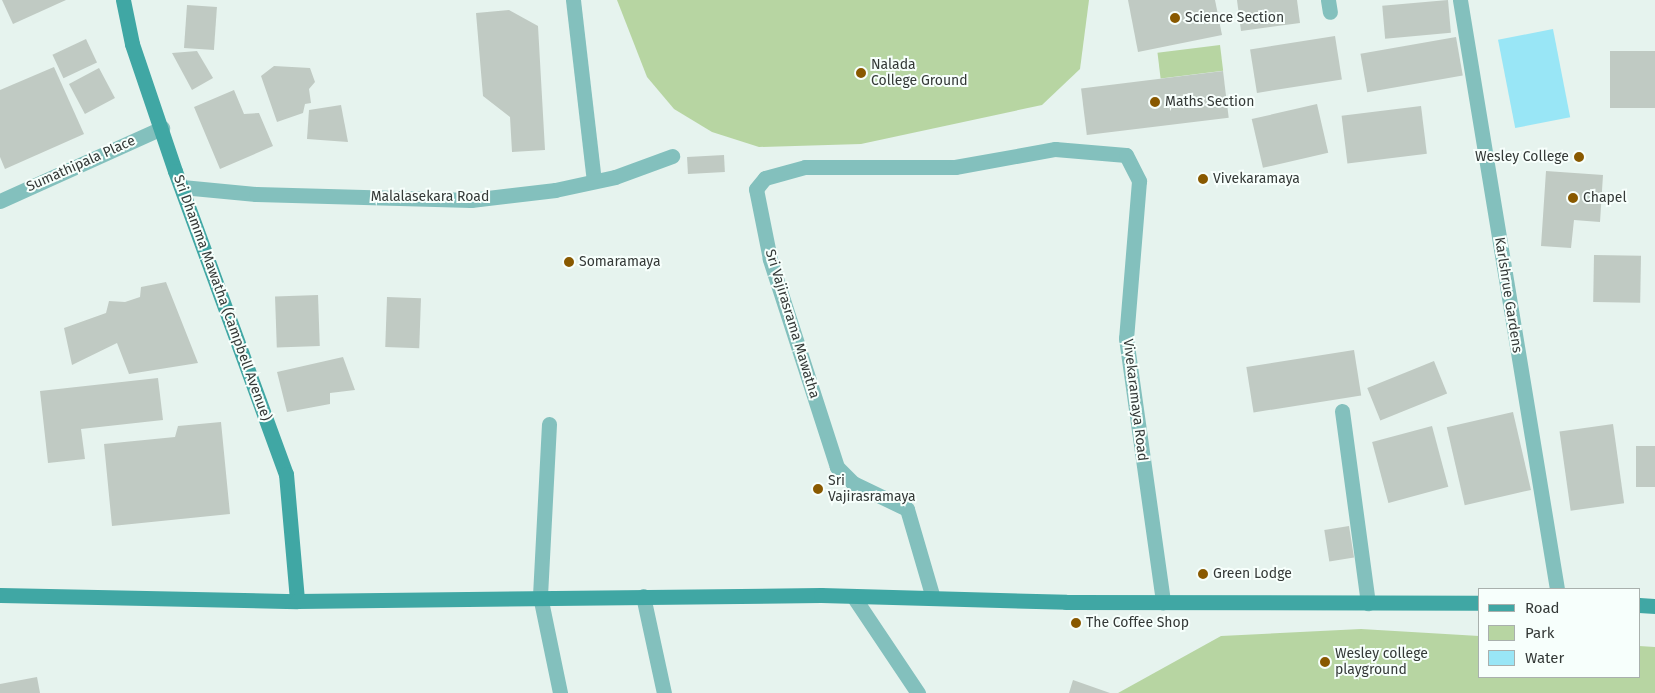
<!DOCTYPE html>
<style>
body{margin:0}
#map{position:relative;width:1655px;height:693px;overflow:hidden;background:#e6f3ee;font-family:"Fira Sans",sans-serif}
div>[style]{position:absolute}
.green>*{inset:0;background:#b7d5a2;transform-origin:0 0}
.water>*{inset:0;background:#99e6f6;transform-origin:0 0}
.building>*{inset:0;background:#c0cac3;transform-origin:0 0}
.minor>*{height:15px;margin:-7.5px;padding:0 7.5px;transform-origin:7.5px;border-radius:7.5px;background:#83c0bd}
.tertiary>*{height:15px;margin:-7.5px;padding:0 7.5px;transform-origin:7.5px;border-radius:7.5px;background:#83c0bd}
.secondary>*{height:15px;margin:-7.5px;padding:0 7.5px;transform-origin:7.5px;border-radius:7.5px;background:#40a7a4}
.dots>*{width:14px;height:14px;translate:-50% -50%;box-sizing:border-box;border:2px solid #f7fffc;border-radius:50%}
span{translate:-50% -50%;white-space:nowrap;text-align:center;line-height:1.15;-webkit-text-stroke:4px #f7fffc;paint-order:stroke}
.poi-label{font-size:14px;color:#343937}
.left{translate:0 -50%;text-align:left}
.right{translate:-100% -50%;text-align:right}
.street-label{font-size:14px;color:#343937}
.legend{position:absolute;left:1478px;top:588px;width:162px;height:90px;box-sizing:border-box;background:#f7fffc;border:1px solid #a9b0ad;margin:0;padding:6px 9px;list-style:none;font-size:15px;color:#343937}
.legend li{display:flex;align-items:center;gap:10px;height:25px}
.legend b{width:25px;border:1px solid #a9b0ad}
</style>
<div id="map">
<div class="green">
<div style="clip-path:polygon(617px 0,1089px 0,1080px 69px,1042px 105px,861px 144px,759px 147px,712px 132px,674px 109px,647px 77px)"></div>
<div style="left:1220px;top:45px;width:26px;height:63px;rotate:83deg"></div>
<div style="clip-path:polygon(1361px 629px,1479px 636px,1479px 677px,1639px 677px,1639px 646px,1655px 647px,1655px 693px,1118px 693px,1221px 636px)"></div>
</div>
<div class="water">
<div style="left:1553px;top:29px;width:90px;height:56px;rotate:79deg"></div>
</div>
<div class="building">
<div style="clip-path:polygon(2px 0,66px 0,13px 24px)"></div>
<div style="clip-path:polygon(1128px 0,1215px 0,1222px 35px,1138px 52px)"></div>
<div style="clip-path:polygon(1237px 0,1297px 0,1300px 23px,1241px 31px)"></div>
<div style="left:1448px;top:0;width:33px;height:66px;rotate:85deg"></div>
<div style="left:187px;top:5px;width:30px;height:43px;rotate:4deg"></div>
<div style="clip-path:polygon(509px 10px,538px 26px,545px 150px,512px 152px,510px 117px,483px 96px,476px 13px)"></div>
<div style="left:1335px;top:36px;width:44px;height:86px;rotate:81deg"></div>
<div style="left:1456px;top:37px;width:39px;height:97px;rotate:80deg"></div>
<div style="left:86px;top:39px;width:26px;height:37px;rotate:65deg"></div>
<div style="clip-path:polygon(197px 51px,213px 78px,192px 90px,172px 53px)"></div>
<div style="left:1610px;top:51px;width:45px;height:57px"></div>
<div style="clip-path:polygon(274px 66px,310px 68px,315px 82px,309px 89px,311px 103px,305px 104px,303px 113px,277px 122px,261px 76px)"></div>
<div style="clip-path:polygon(54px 67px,84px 134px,5px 169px,0 157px,0 90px)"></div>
<div style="left:99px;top:68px;width:34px;height:34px;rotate:62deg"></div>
<div style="left:1223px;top:71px;width:47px;height:143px;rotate:83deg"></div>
<div style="clip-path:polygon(234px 90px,244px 114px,259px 113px,273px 146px,220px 169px,194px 107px)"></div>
<div style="left:1317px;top:104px;width:50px;height:67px;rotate:77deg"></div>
<div style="clip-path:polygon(341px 105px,348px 142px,307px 139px,309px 110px)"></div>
<div style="left:1421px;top:106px;width:48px;height:80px;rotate:83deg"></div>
<div style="left:724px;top:155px;width:17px;height:37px;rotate:87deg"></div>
<div style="clip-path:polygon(1546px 171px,1603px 175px,1600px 222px,1574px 220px,1571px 248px,1541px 246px)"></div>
<div style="left:1594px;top:255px;width:47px;height:47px;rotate:1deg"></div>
<div style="clip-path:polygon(166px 282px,198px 363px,129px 374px,117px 343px,72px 365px,64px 328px,106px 313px,109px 301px,125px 302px,140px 297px,141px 287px)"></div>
<div style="left:318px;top:295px;width:51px;height:43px;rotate:88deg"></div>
<div style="left:387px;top:297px;width:34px;height:50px;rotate:2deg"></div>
<div style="left:1354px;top:350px;width:46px;height:109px;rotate:81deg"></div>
<div style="clip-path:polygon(343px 357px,355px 390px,330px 393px,330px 404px,287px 412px,277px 372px)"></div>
<div style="left:1434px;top:361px;width:35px;height:72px;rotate:68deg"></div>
<div style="clip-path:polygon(158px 378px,163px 420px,81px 429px,85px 459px,48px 463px,40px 391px)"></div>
<div style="left:1513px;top:412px;width:80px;height:68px;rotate:77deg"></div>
<div style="clip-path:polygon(221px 422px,230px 514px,112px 526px,104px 444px,175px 437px,178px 426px)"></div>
<div style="left:1613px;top:424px;width:80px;height:54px;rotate:82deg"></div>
<div style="left:1432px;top:426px;width:63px;height:62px;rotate:75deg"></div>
<div style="left:1636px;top:446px;width:19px;height:41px"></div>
<div style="left:1349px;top:526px;width:32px;height:25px;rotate:81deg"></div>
<div style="clip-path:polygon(37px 677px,40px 693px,0 693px,0 684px)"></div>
<div style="clip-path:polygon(1073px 680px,1110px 693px,1069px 693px)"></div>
</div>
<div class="minor">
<div style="left:573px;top:0;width:182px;rotate:83.4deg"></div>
<div style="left:1328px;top:0;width:12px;rotate:81deg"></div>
<div style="left:1460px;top:0;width:597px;rotate:80.65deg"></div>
<div style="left:182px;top:187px;width:74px;rotate:5.4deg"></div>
<div style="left:256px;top:194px;width:215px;rotate:1.6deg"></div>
<div style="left:471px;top:200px;width:85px;rotate:-6.8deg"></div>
<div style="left:555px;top:190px;width:61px;rotate:-12.2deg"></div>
<div style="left:615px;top:177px;width:61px;rotate:-20.2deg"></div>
<div style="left:1342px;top:411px;width:194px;rotate:82.3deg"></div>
<div style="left:549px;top:424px;width:172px;rotate:93deg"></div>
<div style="left:540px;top:596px;width:99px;rotate:78.3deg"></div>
<div style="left:643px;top:596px;width:99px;rotate:77.8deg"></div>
<div style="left:853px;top:596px;width:117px;rotate:56.2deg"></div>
<div style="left:933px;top:598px;width:93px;rotate:-106.3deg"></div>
<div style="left:907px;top:509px;width:60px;rotate:-154.3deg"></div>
<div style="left:853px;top:483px;width:23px;rotate:-135deg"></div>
<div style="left:837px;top:467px;width:219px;rotate:-107.9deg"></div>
<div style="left:770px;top:259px;width:71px;rotate:-101.3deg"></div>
<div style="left:756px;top:189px;width:14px;rotate:-51deg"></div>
<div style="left:765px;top:178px;width:41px;rotate:-15.4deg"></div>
<div style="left:805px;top:167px;width:150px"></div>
<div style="left:955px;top:167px;width:102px;rotate:-10.2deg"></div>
<div style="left:1055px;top:149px;width:71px;rotate:4.8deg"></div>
<div style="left:1126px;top:155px;width:29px;rotate:63deg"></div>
<div style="left:1139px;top:181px;width:158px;rotate:94.7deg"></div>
<div style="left:1126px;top:338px;width:267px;rotate:82deg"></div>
</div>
<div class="tertiary">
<div style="left:0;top:201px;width:178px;rotate:-24.3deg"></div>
</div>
<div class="secondary">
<div style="left:123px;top:0;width:45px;rotate:78.4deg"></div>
<div style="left:132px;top:44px;width:134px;rotate:71.3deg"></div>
<div style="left:175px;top:171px;width:323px;rotate:69.9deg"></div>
<div style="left:286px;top:474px;width:127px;rotate:85deg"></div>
<div style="left:0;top:595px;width:297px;rotate:1.2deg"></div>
<div style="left:297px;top:601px;width:524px;rotate:-0.66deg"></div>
<div style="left:821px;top:595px;width:245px;rotate:1.6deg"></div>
<div style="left:1066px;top:602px;width:413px;rotate:0.1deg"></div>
<div style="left:1639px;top:605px;width:16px;rotate:4deg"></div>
</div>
<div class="dots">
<div style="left:1175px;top:18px;background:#895900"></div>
<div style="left:861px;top:73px;background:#895900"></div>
<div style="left:1155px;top:102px;background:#895900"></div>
<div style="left:1579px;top:157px;background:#895900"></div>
<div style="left:1203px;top:179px;background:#895900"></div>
<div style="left:1573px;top:198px;background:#895900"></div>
<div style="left:569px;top:262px;background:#895900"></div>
<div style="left:818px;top:489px;background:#895900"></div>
<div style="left:1203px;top:574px;background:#895900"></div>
<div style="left:1076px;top:623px;background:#895900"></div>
<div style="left:1325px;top:662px;background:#895900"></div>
</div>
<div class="poi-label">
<span class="left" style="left:1185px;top:18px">Science Section</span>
<span class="left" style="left:871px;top:73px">Nalada<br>College Ground</span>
<span class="left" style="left:1165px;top:102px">Maths Section</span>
<span class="right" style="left:1569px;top:157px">Wesley College</span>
<span class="left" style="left:1213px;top:179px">Vivekaramaya</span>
<span class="left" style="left:1583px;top:198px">Chapel</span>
<span class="left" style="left:579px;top:262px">Somaramaya</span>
<span class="left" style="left:828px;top:489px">Sri<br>Vajirasramaya</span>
<span class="left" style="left:1213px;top:574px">Green Lodge</span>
<span class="left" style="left:1086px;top:623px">The Coffee Shop</span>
<span class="left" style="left:1335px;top:662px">Wesley college<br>playground</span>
</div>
<div class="street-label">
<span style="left:81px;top:164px;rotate:-24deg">Sumathipala Place</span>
<span style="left:430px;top:197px">Malalasekara Road</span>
<span style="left:1508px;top:295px;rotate:81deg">Karlshrue Gardens</span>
<span style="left:222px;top:298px;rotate:70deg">Sri Dhamma Mawatha (Campbell Avenue)</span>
<span style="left:792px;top:324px;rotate:73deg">Sri Vajirasrama Mawatha</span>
<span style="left:1135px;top:400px;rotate:83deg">Vivekaramaya Road</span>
</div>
<ul class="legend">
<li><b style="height:6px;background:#40a7a4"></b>Road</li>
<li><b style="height:14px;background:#b7d5a2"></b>Park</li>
<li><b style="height:14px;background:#99e6f6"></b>Water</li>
</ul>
</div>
